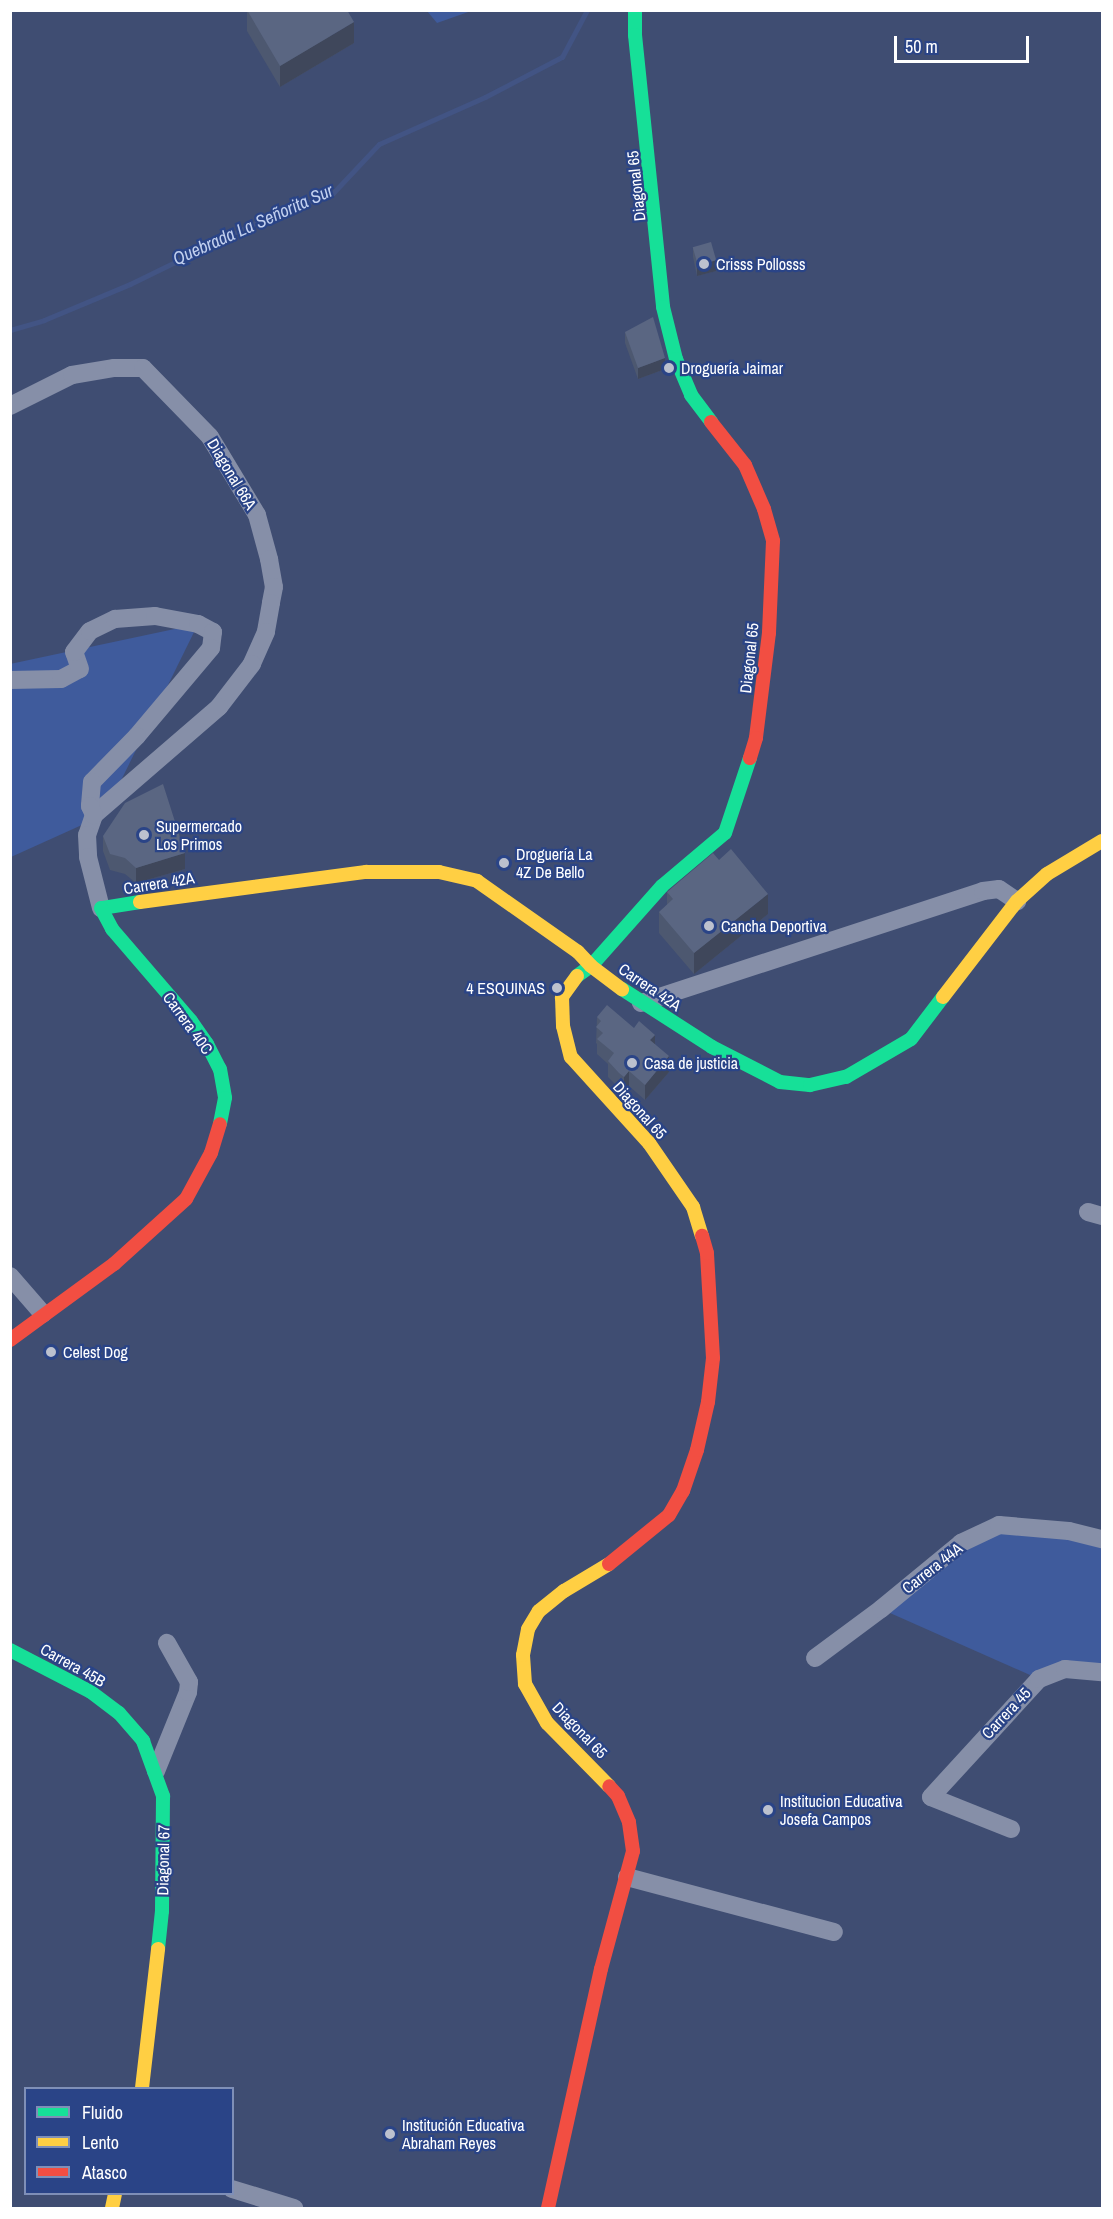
<!DOCTYPE html>
<meta charset="utf-8">
<style>
body{margin:0}
#map{position:relative;width:1113px;height:2219px;overflow:hidden;background:#3f4d72;font-family:"Archivo Narrow",sans-serif}
div>[style]{position:absolute}
.green>*{inset:0;background:#3f5b9c}
.stream>*{height:5px;margin:-2.5px;padding:0 2.5px;transform-origin:2.5px;border-radius:2.5px;background:#425484}
.street>*{height:18px;margin:-9px;padding:0 9px;transform-origin:9px;border-radius:9px;background:#868fa8}
.fast>*{height:14px;margin:-7px;padding:0 7px;transform-origin:7px;border-radius:7px;background:#16e098}
.slow>*{height:14px;margin:-7px;padding:0 7px;transform-origin:7px;border-radius:7px;background:#ffcf43}
.jam>*{height:14px;margin:-7px;padding:0 7px;transform-origin:7px;border-radius:7px;background:#f24e42}
.wall>*{inset:0;background:#4d5870}
.shaded-wall>*{inset:0;background:#3f475b}
.building>*{inset:0;background:#5a6682;transform-origin:0 0}
.dots>*{width:16px;height:16px;translate:-50% -50%;box-sizing:border-box;border:3px solid #2a4487;border-radius:50%}
span{translate:-50% -50%;white-space:nowrap;text-align:center;line-height:1.15;-webkit-text-stroke:4.5px #2a4487;paint-order:stroke}
.street-label{font-size:16px;color:#fff}
.poi-label{font-size:16px;color:#fff}
.left{translate:0 -50%;text-align:left}
.right{translate:-100% -50%;text-align:right}
.water-label{font-size:18px;color:#c2d0ef;font-style:italic}
.frame{position:absolute;inset:0;border:12px solid #fff;pointer-events:none}
.legend{position:absolute;left:24px;top:2087px;width:210px;height:108px;box-sizing:border-box;background:#2a4487;border:2px solid #7f8fb7;margin:0;padding:8px 10px;list-style:none;font-size:18px;color:#fff}
.legend li{display:flex;align-items:center;gap:12px;height:30px}
.legend b{width:30px;border:2px solid #7f8fb7}
.scale{position:absolute;left:894px;top:36px;width:135px;height:27px;box-sizing:border-box;border:3px solid #fff;border-top:0;padding-left:8px;font-size:18px;line-height:21px;white-space:nowrap;color:#fff;-webkit-text-stroke:4px #2a4487;paint-order:stroke}
</style>
<div id="map">
<div class="green">
<div style="clip-path:polygon(427px 11px,471px 11px,437px 23px)"></div>
<div style="clip-path:polygon(198px 624px,104px 815px,11px 857px,10px 664px)"></div>
<div style="clip-path:polygon(999px 1525px,1102px 1540px,1102px 1672px,1039px 1679px,881px 1609px)"></div>
</div>
<div class="stream">
<div style="left:10px;top:330px;width:35px;rotate:-16deg"></div>
<div style="left:44px;top:320px;width:93px;rotate:-22.7deg"></div>
<div style="left:130px;top:284px;width:146px;rotate:-26deg"></div>
<div style="left:261px;top:220px;width:77px;rotate:-20.6deg"></div>
<div style="left:333px;top:193px;width:67px;rotate:-46.8deg"></div>
<div style="left:379px;top:144px;width:116px;rotate:-23.9deg"></div>
<div style="left:485px;top:97px;width:87px;rotate:-27.5deg"></div>
<div style="left:562px;top:57px;width:53px;rotate:-62deg"></div>
</div>
<div class="street">
<div style="left:10px;top:406px;width:69px;rotate:-26.6deg"></div>
<div style="left:72px;top:375px;width:43px;rotate:-9.5deg"></div>
<div style="left:114px;top:368px;width:29px"></div>
<div style="left:143px;top:368px;width:96px;rotate:45.8deg"></div>
<div style="left:210px;top:437px;width:91px;rotate:58.9deg"></div>
<div style="left:257px;top:515px;width:46px;rotate:74.7deg"></div>
<div style="left:269px;top:559px;width:28px;rotate:80deg"></div>
<div style="left:274px;top:587px;width:16px;rotate:101deg"></div>
<div style="left:271px;top:603px;width:29px;rotate:100deg"></div>
<div style="left:266px;top:632px;width:35px;rotate:114deg"></div>
<div style="left:252px;top:664px;width:54px;rotate:127.5deg"></div>
<div style="left:219px;top:707px;width:165px;rotate:139.2deg"></div>
<div style="left:94px;top:815px;width:21px;rotate:109deg"></div>
<div style="left:87px;top:835px;width:22px;rotate:87deg"></div>
<div style="left:88px;top:857px;width:53px;rotate:75.7deg"></div>
<div style="left:10px;top:680px;width:51px;rotate:-1.1deg"></div>
<div style="left:61px;top:679px;width:21px;rotate:-28deg"></div>
<div style="left:80px;top:669px;width:18px;rotate:-109deg"></div>
<div style="left:74px;top:652px;width:26px;rotate:-53deg"></div>
<div style="left:90px;top:631px;width:28px;rotate:-26deg"></div>
<div style="left:115px;top:619px;width:40px;rotate:-4.3deg"></div>
<div style="left:155px;top:616px;width:44px;rotate:10.5deg"></div>
<div style="left:198px;top:624px;width:17px;rotate:28deg"></div>
<div style="left:213px;top:632px;width:16px;rotate:97deg"></div>
<div style="left:211px;top:648px;width:115px;rotate:130.1deg"></div>
<div style="left:137px;top:736px;width:64px;rotate:134.4deg"></div>
<div style="left:92px;top:782px;width:24px;rotate:95deg"></div>
<div style="left:90px;top:806px;width:10px;rotate:66deg"></div>
<div style="left:641px;top:1003px;width:360px;rotate:-18.1deg"></div>
<div style="left:983px;top:891px;width:16px;rotate:-7deg"></div>
<div style="left:999px;top:889px;width:22px;rotate:34deg"></div>
<div style="left:1088px;top:1212px;width:15px;rotate:16deg"></div>
<div style="left:10px;top:1276px;width:50px;rotate:49deg"></div>
<div style="left:815px;top:1658px;width:82px;rotate:-36.6deg"></div>
<div style="left:881px;top:1609px;width:104px;rotate:-39.5deg"></div>
<div style="left:961px;top:1543px;width:42px;rotate:-25.3deg"></div>
<div style="left:999px;top:1525px;width:70px;rotate:4.9deg"></div>
<div style="left:1069px;top:1531px;width:34px;rotate:14deg"></div>
<div style="left:156px;top:1771px;width:85px;rotate:-67.9deg"></div>
<div style="left:188px;top:1692px;width:10px;rotate:-84deg"></div>
<div style="left:189px;top:1682px;width:45px;rotate:-119.4deg"></div>
<div style="left:1011px;top:1829px;width:86px;rotate:-158.2deg"></div>
<div style="left:931px;top:1797px;width:160px;rotate:-47.5deg"></div>
<div style="left:1039px;top:1679px;width:28px;rotate:-21deg"></div>
<div style="left:1065px;top:1669px;width:37px;rotate:5deg"></div>
<div style="left:627px;top:1877px;width:214px;rotate:14.9deg"></div>
<div style="left:232px;top:2189px;width:65px;rotate:17deg"></div>
</div>
<div class="fast">
<div style="left:635px;top:10px;width:25px;rotate:90deg"></div>
<div style="left:635px;top:35px;width:273px;rotate:84.1deg"></div>
<div style="left:663px;top:307px;width:54px;rotate:76deg"></div>
<div style="left:676px;top:359px;width:39px;rotate:67deg"></div>
<div style="left:691px;top:395px;width:34px;rotate:53deg"></div>
<div style="left:140px;top:902px;width:39px;rotate:171deg"></div>
<div style="left:101px;top:908px;width:24px;rotate:62deg"></div>
<div style="left:112px;top:929px;width:121px;rotate:49.3deg"></div>
<div style="left:191px;top:1021px;width:28px;rotate:55deg"></div>
<div style="left:207px;top:1044px;width:28px;rotate:63deg"></div>
<div style="left:220px;top:1069px;width:29px;rotate:80deg"></div>
<div style="left:225px;top:1098px;width:26px;rotate:101deg"></div>
<div style="left:577px;top:976px;width:17px;rotate:-36deg"></div>
<div style="left:591px;top:966px;width:107px;rotate:-48.4deg"></div>
<div style="left:662px;top:886px;width:82px;rotate:-40.1deg"></div>
<div style="left:725px;top:833px;width:79px;rotate:-71.6deg"></div>
<div style="left:622px;top:989px;width:107px;rotate:32.8deg"></div>
<div style="left:712px;top:1047px;width:76px;rotate:27.2deg"></div>
<div style="left:780px;top:1082px;width:30px;rotate:6deg"></div>
<div style="left:810px;top:1085px;width:37px;rotate:-13deg"></div>
<div style="left:846px;top:1077px;width:75px;rotate:-30.3deg"></div>
<div style="left:911px;top:1039px;width:53px;rotate:-52.7deg"></div>
<div style="left:10px;top:1650px;width:91px;rotate:27.4deg"></div>
<div style="left:91px;top:1692px;width:35px;rotate:37deg"></div>
<div style="left:119px;top:1713px;width:37px;rotate:49deg"></div>
<div style="left:143px;top:1741px;width:59px;rotate:70deg"></div>
<div style="left:163px;top:1796px;width:115px;rotate:90.5deg"></div>
<div style="left:162px;top:1911px;width:38px;rotate:96deg"></div>
</div>
<div class="slow">
<div style="left:140px;top:902px;width:228px;rotate:-7.6deg"></div>
<div style="left:366px;top:872px;width:73px"></div>
<div style="left:439px;top:872px;width:39px;rotate:13deg"></div>
<div style="left:477px;top:881px;width:123px;rotate:35.1deg"></div>
<div style="left:578px;top:952px;width:19px;rotate:47deg"></div>
<div style="left:591px;top:966px;width:39px;rotate:37deg"></div>
<div style="left:577px;top:976px;width:26px;rotate:126deg"></div>
<div style="left:562px;top:997px;width:29px;rotate:88deg"></div>
<div style="left:563px;top:1026px;width:32px;rotate:76deg"></div>
<div style="left:571px;top:1057px;width:116px;rotate:47.8deg"></div>
<div style="left:649px;top:1143px;width:78px;rotate:55.5deg"></div>
<div style="left:693px;top:1207px;width:30px;rotate:73deg"></div>
<div style="left:943px;top:997px;width:121px;rotate:-52.4deg"></div>
<div style="left:1017px;top:901px;width:40px;rotate:-42deg"></div>
<div style="left:1047px;top:874px;width:64px;rotate:-31deg"></div>
<div style="left:609px;top:1786px;width:88px;rotate:-134.5deg"></div>
<div style="left:547px;top:1723px;width:45px;rotate:-119.4deg"></div>
<div style="left:525px;top:1684px;width:29px;rotate:-94deg"></div>
<div style="left:523px;top:1655px;width:26px;rotate:-79deg"></div>
<div style="left:528px;top:1629px;width:21px;rotate:-59deg"></div>
<div style="left:539px;top:1611px;width:32px;rotate:-39deg"></div>
<div style="left:564px;top:1591px;width:52px;rotate:-31deg"></div>
<div style="left:142px;top:2088px;width:140px;rotate:-83.4deg"></div>
<div style="left:112px;top:2208px;width:14px;rotate:-78deg"></div>
</div>
<div class="jam">
<div style="left:711px;top:422px;width:55px;rotate:51.7deg"></div>
<div style="left:745px;top:465px;width:48px;rotate:66.6deg"></div>
<div style="left:764px;top:509px;width:33px;rotate:74deg"></div>
<div style="left:773px;top:541px;width:92px;rotate:92.5deg"></div>
<div style="left:769px;top:633px;width:106px;rotate:97.1deg"></div>
<div style="left:756px;top:738px;width:21px;rotate:107deg"></div>
<div style="left:10px;top:1340px;width:129px;rotate:-36.2deg"></div>
<div style="left:114px;top:1264px;width:97px;rotate:-42.1deg"></div>
<div style="left:186px;top:1199px;width:52px;rotate:-61.5deg"></div>
<div style="left:211px;top:1153px;width:30px;rotate:-73deg"></div>
<div style="left:609px;top:1564px;width:77px;rotate:-39.2deg"></div>
<div style="left:669px;top:1515px;width:28px;rotate:-60deg"></div>
<div style="left:683px;top:1491px;width:43px;rotate:-71.1deg"></div>
<div style="left:697px;top:1450px;width:49px;rotate:-77.1deg"></div>
<div style="left:708px;top:1402px;width:44px;rotate:-83.5deg"></div>
<div style="left:713px;top:1358px;width:105px;rotate:-93.3deg"></div>
<div style="left:707px;top:1253px;width:18px;rotate:-106deg"></div>
<div style="left:548px;top:2208px;width:245px;rotate:-77.5deg"></div>
<div style="left:601px;top:1969px;width:122px;rotate:-74.8deg"></div>
<div style="left:633px;top:1851px;width:29px;rotate:-98deg"></div>
<div style="left:629px;top:1822px;width:28px;rotate:-113deg"></div>
<div style="left:618px;top:1796px;width:13px;rotate:-132deg"></div>
</div>
<div class="wall">
<div style="clip-path:polygon(247px 10px,354px 43px,280px 87px,247px 31px)"></div>
<div style="clip-path:polygon(693px 247px,716px 271px,697px 276px,693px 257px)"></div>
<div style="clip-path:polygon(625px 332px,665px 369px,638px 379px,625px 343px)"></div>
<div style="clip-path:polygon(103px 836px,185px 869px,136px 883px,125px 874px,110px 870px,103px 851px)"></div>
<div style="clip-path:polygon(667px 892px,768px 914px,694px 974px,659px 933px,659px 912px,667px 905px)"></div>
<div style="clip-path:polygon(597px 1017px,634px 1028px,655px 1044px,669px 1072px,645px 1100px,629px 1086px,624px 1093px,608px 1077px,608px 1064px,597px 1054px,597px 1044px,596px 1043px)"></div>
</div>
<div class="shaded-wall">
<div style="clip-path:polygon(354px 22px,354px 43px,280px 87px,280px 66px)"></div>
<div style="clip-path:polygon(716px 260px,716px 271px,697px 276px,697px 266px)"></div>
<div style="clip-path:polygon(665px 358px,665px 369px,638px 379px,638px 368px)"></div>
<div style="clip-path:polygon(185px 853px,185px 869px,136px 883px,136px 868px)"></div>
<div style="clip-path:polygon(768px 894px,768px 914px,694px 974px,694px 953px)"></div>
<div style="clip-path:polygon(655px 1035px,655px 1051px,650px 1040px)"></div>
<div style="clip-path:polygon(669px 1056px,669px 1072px,645px 1100px,645px 1085px)"></div>
<div style="clip-path:polygon(629px 1071px,629px 1086px,624px 1093px,624px 1077px)"></div>
</div>
<div class="building">
<div style="clip-path:polygon(247px 10px,347px 10px,354px 22px,280px 66px)"></div>
<div style="left:711px;top:242px;width:19px;height:19px;rotate:74deg"></div>
<div style="clip-path:polygon(653px 317px,665px 358px,638px 368px,625px 332px)"></div>
<div style="clip-path:polygon(163px 784px,185px 853px,136px 868px,125px 858px,110px 854px,103px 836px,125px 803px)"></div>
<div style="clip-path:polygon(731px 849px,768px 894px,694px 953px,659px 912px,673px 899px,667px 892px,713px 853px,719px 860px)"></div>
<div style="clip-path:polygon(607px 1005px,634px 1028px,639px 1021px,655px 1035px,650px 1040px,669px 1056px,645px 1085px,629px 1071px,624px 1077px,619px 1073px,608px 1061px,614px 1053px,597px 1039px,603px 1033px,596px 1027px,601px 1021px,597px 1017px)"></div>
</div>
<div class="dots">
<div style="left:704px;top:264px;background:#bcc1ce"></div>
<div style="left:669px;top:368px;background:#bcc1ce"></div>
<div style="left:144px;top:835px;background:#bcc1ce"></div>
<div style="left:504px;top:863px;background:#bcc1ce"></div>
<div style="left:709px;top:926px;background:#bcc1ce"></div>
<div style="left:557px;top:988px;background:#bcc1ce"></div>
<div style="left:632px;top:1063px;background:#bcc1ce"></div>
<div style="left:51px;top:1352px;background:#bcc1ce"></div>
<div style="left:768px;top:1810px;background:#bcc1ce"></div>
<div style="left:390px;top:2134px;background:#bcc1ce"></div>
</div>
<div class="street-label">
<span style="left:636px;top:186px;rotate:-96deg">Diagonal 65</span>
<span style="left:232px;top:474px;rotate:59deg">Diagonal 66A</span>
<span style="left:749px;top:658px;rotate:-84deg">Diagonal 65</span>
<span style="left:159px;top:883px;rotate:-9deg">Carrera 42A</span>
<span style="left:650px;top:987px;rotate:34deg">Carrera 42A</span>
<span style="left:188px;top:1023px;rotate:54deg">Carrera 40C</span>
<span style="left:640px;top:1110px;rotate:48deg">Diagonal 65</span>
<span style="left:932px;top:1568px;rotate:-38deg">Carrera 44A</span>
<span style="left:73px;top:1665px;rotate:29deg">Carrera 45B</span>
<span style="left:1006px;top:1713px;rotate:-47deg">Carrera 45</span>
<span style="left:580px;top:1730px;rotate:46deg">Diagonal 65</span>
<span style="left:163px;top:1860px;rotate:-89deg">Diagonal 67</span>
</div>
<div class="poi-label">
<span class="left" style="left:716px;top:264px">Crisss Pollosss</span>
<span class="left" style="left:681px;top:368px">Droguería Jaimar</span>
<span class="left" style="left:156px;top:835px">Supermercado<br>Los Primos</span>
<span class="left" style="left:516px;top:863px">Droguería La<br>4Z De Bello</span>
<span class="left" style="left:721px;top:926px">Cancha Deportiva</span>
<span class="right" style="left:545px;top:988px">4 ESQUINAS</span>
<span class="left" style="left:644px;top:1063px">Casa de justicia</span>
<span class="left" style="left:63px;top:1352px">Celest Dog</span>
<span class="left" style="left:780px;top:1810px">Institucion Educativa<br>Josefa Campos</span>
<span class="left" style="left:402px;top:2134px">Institución Educativa<br>Abraham Reyes</span>
</div>
<div class="water-label">
<span style="left:253px;top:225px;rotate:-24deg">Quebrada La Señorita Sur</span>
</div>
<div class="frame"></div>
<ul class="legend">
<li><b style="height:8px;background:#16e098"></b>Fluido</li>
<li><b style="height:8px;background:#ffcf43"></b>Lento</li>
<li><b style="height:8px;background:#f24e42"></b>Atasco</li>
</ul>
<div class="scale">50 m</div>
</div>
